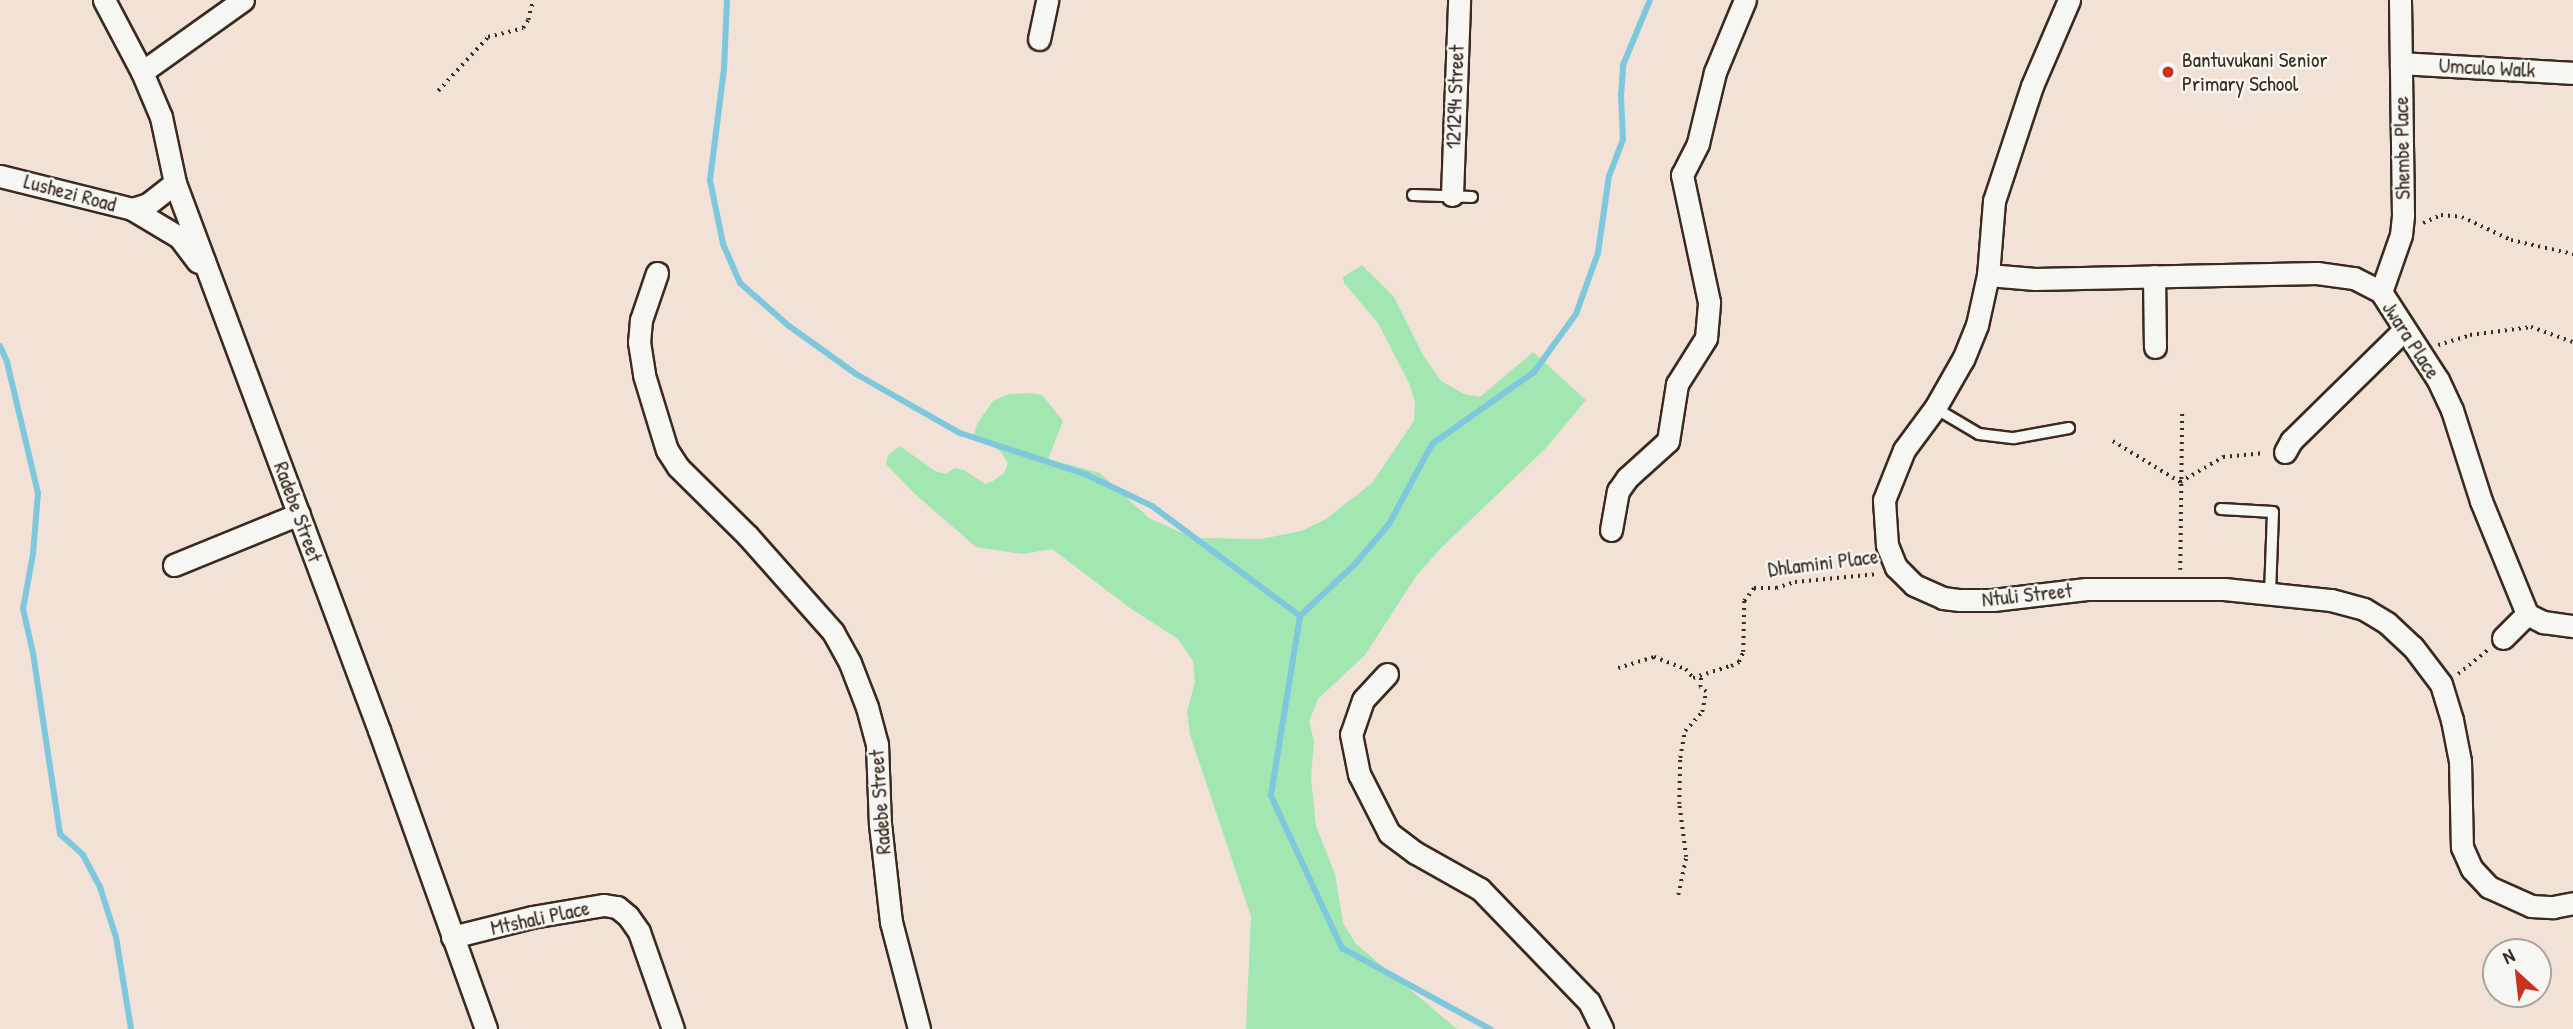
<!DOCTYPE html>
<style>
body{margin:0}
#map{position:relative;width:2573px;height:1029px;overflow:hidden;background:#f1e1d7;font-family:"Patrick Hand",sans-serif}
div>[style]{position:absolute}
.green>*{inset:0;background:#a2e6b1}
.stream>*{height:6px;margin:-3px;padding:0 3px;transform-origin:3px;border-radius:3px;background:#7dc8dc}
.path>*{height:3.5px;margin-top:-1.75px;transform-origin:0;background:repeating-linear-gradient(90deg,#3b2a1e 0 2px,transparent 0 7px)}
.roads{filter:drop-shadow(2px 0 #3b2a1e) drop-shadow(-2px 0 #3b2a1e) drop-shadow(0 2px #3b2a1e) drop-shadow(0 -2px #3b2a1e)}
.lane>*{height:10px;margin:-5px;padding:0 5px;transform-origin:5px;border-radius:5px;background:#f6f6f2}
.street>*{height:21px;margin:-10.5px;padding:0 10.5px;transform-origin:10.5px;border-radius:10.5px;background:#f6f6f2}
.dots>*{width:19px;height:19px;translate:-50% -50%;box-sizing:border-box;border:4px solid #f6f6f2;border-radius:50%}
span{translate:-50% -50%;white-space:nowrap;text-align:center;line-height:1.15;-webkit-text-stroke:5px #f6f6f2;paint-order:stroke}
.poi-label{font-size:21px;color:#3b2a1e}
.left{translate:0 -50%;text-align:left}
.street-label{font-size:21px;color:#3b2a1e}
.north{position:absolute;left:2482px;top:938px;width:70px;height:70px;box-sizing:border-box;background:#f6f6f2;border:2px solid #aba49d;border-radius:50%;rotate:333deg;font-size:19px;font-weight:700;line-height:28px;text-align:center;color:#3b2a1e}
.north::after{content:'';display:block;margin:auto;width:24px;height:32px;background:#c8321e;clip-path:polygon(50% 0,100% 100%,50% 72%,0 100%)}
</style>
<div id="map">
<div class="green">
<div style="clip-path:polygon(1362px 265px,1394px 297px,1423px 355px,1441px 381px,1464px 394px,1480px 397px,1533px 352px,1586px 400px,1545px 449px,1441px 548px,1417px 575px,1365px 655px,1318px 699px,1309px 722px,1314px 741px,1311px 778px,1316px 826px,1335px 874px,1343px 923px,1356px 944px,1457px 1029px,1246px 1029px,1251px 916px,1190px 735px,1187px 712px,1195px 682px,1193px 661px,1178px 639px,1130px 608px,1052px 549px,1022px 554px,976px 547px,916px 495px,886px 464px,888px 455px,900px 446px,935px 471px,946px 474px,955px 468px,964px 470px,985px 484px,993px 481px,1004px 473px,1008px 463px,1001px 452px,974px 435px,977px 424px,993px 401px,1006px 395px,1027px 393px,1042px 395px,1063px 421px,1048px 459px,1100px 473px,1149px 518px,1193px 538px,1261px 539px,1301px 531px,1326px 519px,1372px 483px,1414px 421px,1415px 402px,1409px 383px,1378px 323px,1344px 283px,1343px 277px)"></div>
</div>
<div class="stream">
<div style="left:727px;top:0;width:69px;rotate:92.5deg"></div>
<div style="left:724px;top:69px;width:112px;rotate:97.2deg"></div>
<div style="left:710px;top:180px;width:65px;rotate:78.5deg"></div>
<div style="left:723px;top:244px;width:43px;rotate:66.4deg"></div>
<div style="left:740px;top:283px;width:65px;rotate:41.3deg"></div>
<div style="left:789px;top:326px;width:82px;rotate:35.6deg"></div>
<div style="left:856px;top:374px;width:120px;rotate:29.6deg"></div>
<div style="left:960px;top:433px;width:132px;rotate:18.2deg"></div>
<div style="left:1085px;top:474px;width:74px;rotate:25.5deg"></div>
<div style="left:1152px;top:506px;width:184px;rotate:36.6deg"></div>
<div style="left:1300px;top:616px;width:182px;rotate:99.2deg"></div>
<div style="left:1271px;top:796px;width:168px;rotate:65deg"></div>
<div style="left:1342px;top:948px;width:169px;rotate:28.7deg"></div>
<div style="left:0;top:346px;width:17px;rotate:66deg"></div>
<div style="left:7px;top:362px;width:135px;rotate:76.7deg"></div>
<div style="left:38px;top:493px;width:61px;rotate:94.7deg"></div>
<div style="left:33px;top:554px;width:56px;rotate:100.3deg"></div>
<div style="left:23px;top:609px;width:45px;rotate:77.2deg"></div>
<div style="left:33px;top:653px;width:183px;rotate:81.5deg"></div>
<div style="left:60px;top:834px;width:31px;rotate:42deg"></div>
<div style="left:83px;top:855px;width:36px;rotate:62deg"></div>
<div style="left:100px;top:887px;width:52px;rotate:72.3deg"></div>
<div style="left:116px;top:937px;width:93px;rotate:80.7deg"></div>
<div style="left:1300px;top:616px;width:77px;rotate:-43.4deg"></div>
<div style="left:1356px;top:563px;width:51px;rotate:-49.8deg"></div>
<div style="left:1389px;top:524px;width:91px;rotate:-61.7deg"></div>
<div style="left:1432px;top:444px;width:125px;rotate:-35.2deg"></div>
<div style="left:1534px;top:372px;width:72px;rotate:-54.1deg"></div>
<div style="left:1576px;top:314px;width:65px;rotate:-70.2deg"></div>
<div style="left:1598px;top:253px;width:78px;rotate:-81.9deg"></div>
<div style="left:1609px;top:176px;width:39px;rotate:-69deg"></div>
<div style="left:1623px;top:140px;width:44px;rotate:-92.6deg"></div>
<div style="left:1621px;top:96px;width:31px;rotate:-86deg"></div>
<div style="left:1623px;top:65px;width:70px;rotate:-67.4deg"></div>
</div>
<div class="path">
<div style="left:438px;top:91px;width:74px;rotate:-47.2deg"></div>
<div style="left:488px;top:37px;width:36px;rotate:-14deg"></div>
<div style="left:523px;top:28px;width:9px;rotate:-58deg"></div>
<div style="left:528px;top:20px;width:21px;rotate:-76deg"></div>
<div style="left:2423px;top:223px;width:20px;rotate:-24deg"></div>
<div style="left:2441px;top:215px;width:21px;rotate:5deg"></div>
<div style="left:2462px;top:217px;width:54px;rotate:25.1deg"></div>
<div style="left:2511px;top:240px;width:64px;rotate:12.7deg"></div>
<div style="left:2438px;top:345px;width:34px;rotate:-17deg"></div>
<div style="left:2470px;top:335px;width:62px;rotate:-7.5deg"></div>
<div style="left:2531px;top:327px;width:45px;rotate:19.7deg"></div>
<div style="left:2113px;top:441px;width:79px;rotate:31.5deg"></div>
<div style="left:2180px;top:482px;width:50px;rotate:-30.2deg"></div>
<div style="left:2223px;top:457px;width:42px;rotate:-5.4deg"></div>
<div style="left:2180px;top:570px;width:158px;rotate:-89.3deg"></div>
<div style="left:1618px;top:668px;width:38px;rotate:-17deg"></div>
<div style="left:1654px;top:657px;width:34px;rotate:21deg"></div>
<div style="left:1686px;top:669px;width:11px;rotate:52deg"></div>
<div style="left:1693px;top:678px;width:40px;rotate:-18deg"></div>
<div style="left:1731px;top:666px;width:9px;rotate:-27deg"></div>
<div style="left:1739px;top:662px;width:11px;rotate:-68deg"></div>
<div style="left:1743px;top:652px;width:51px;rotate:-88.9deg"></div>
<div style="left:1744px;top:601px;width:16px;rotate:-52deg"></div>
<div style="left:1754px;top:588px;width:22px"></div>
<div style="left:1776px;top:588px;width:20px;rotate:-18deg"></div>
<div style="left:1795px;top:582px;width:83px;rotate:-5.5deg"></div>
<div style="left:2458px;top:674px;width:38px;rotate:-39deg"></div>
<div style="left:1678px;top:895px;width:39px;rotate:-78deg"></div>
<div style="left:1686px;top:857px;width:53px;rotate:-97.5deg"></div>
<div style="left:1679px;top:804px;width:46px;rotate:-88.8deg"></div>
<div style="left:1680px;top:758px;width:27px;rotate:-80deg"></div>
<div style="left:1685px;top:731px;width:25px;rotate:-48deg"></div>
<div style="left:1702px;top:712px;width:20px;rotate:-79deg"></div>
<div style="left:1706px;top:692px;width:8px;rotate:-140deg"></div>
<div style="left:1700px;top:687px;width:11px;rotate:-85deg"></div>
</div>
<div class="roads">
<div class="lane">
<div style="left:1413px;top:195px;width:59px;rotate:1.9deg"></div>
<div style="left:1935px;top:408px;width:51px;rotate:30.6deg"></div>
<div style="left:1979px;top:434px;width:35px;rotate:7deg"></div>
<div style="left:2014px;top:438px;width:56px;rotate:-10.3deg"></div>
<div style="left:2221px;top:509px;width:52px;rotate:3.3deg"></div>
<div style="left:2273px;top:512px;width:80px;rotate:92.1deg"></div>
</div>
<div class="street">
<div style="left:104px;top:0;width:81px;rotate:62.2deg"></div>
<div style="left:142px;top:72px;width:49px;rotate:67.1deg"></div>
<div style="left:161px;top:117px;width:67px;rotate:78deg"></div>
<div style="left:175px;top:183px;width:584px;rotate:69.55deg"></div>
<div style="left:379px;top:730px;width:318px;rotate:70.3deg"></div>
<div style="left:2069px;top:0;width:94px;rotate:113.3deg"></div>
<div style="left:2032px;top:86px;width:121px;rotate:108.3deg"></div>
<div style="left:1994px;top:201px;width:74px;rotate:94.6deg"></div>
<div style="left:1988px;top:275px;width:51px;rotate:102.4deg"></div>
<div style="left:1977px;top:325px;width:37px;rotate:112deg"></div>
<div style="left:1963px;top:359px;width:56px;rotate:119.7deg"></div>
<div style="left:1935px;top:408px;width:52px;rotate:126.4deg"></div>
<div style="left:1904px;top:450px;width:54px;rotate:111.8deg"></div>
<div style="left:1884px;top:500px;width:45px;rotate:86.2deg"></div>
<div style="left:1887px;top:545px;width:24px;rotate:68deg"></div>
<div style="left:1896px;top:567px;width:25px;rotate:45deg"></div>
<div style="left:1914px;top:585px;width:32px;rotate:24deg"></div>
<div style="left:1943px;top:598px;width:17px;rotate:7deg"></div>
<div style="left:1960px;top:600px;width:33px"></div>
<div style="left:1993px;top:600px;width:94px;rotate:-6.7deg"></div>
<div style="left:2086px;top:589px;width:138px"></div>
<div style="left:2224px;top:589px;width:108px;rotate:5.9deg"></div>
<div style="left:2331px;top:600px;width:34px;rotate:15deg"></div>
<div style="left:2364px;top:609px;width:27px;rotate:31deg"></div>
<div style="left:2387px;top:623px;width:35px;rotate:43deg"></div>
<div style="left:2413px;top:647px;width:46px;rotate:52.9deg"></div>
<div style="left:2441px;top:684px;width:38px;rotate:73deg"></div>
<div style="left:2452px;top:720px;width:42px;rotate:79deg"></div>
<div style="left:2460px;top:761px;width:86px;rotate:88.7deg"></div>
<div style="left:2462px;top:847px;width:24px;rotate:66deg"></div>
<div style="left:2472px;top:869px;width:25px;rotate:47deg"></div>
<div style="left:2489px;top:887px;width:46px;rotate:24.3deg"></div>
<div style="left:2531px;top:906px;width:22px;rotate:3deg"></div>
<div style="left:2553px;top:907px;width:20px;rotate:-11deg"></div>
<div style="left:1039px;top:39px;width:40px;rotate:-78deg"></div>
<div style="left:2401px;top:63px;width:172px;rotate:3.3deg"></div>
<div style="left:142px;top:72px;width:124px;rotate:-35.5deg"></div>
<div style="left:0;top:176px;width:136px;rotate:14deg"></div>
<div style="left:132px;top:209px;width:17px;rotate:-17deg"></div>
<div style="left:148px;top:204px;width:34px;rotate:-38deg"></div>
<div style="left:1452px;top:195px;width:195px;rotate:-87.9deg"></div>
<div style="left:132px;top:209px;width:55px;rotate:30.8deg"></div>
<div style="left:179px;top:237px;width:31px;rotate:53deg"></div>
<div style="left:657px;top:273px;width:50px;rotate:108.8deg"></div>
<div style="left:641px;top:320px;width:22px;rotate:95deg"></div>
<div style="left:639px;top:342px;width:33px;rotate:81deg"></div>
<div style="left:644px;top:375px;width:78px;rotate:73deg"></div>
<div style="left:667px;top:450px;width:20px;rotate:57deg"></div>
<div style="left:678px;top:467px;width:97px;rotate:44.6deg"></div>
<div style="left:747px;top:535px;width:130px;rotate:48.4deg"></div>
<div style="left:833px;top:632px;width:35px;rotate:61deg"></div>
<div style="left:850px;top:663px;width:47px;rotate:68.9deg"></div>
<div style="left:867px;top:707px;width:38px;rotate:75deg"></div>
<div style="left:877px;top:744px;width:80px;rotate:87.9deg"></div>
<div style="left:880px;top:824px;width:99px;rotate:83.6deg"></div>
<div style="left:891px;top:922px;width:111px;rotate:75.3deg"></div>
<div style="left:1988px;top:275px;width:47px;rotate:4.9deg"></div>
<div style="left:2035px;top:279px;width:282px;rotate:-1.2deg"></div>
<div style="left:2317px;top:273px;width:37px;rotate:8deg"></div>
<div style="left:2354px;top:278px;width:30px;rotate:27deg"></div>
<div style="left:2381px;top:292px;width:105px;rotate:57.1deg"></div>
<div style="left:2438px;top:380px;width:33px;rotate:65deg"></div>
<div style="left:2452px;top:410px;width:96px;rotate:72.3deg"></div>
<div style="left:2481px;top:501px;width:122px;rotate:67.8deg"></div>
<div style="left:2154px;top:276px;width:71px;rotate:89.2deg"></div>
<div style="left:2381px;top:292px;width:60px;rotate:-70.7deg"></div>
<div style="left:2401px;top:235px;width:20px;rotate:-84deg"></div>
<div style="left:2403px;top:215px;width:215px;rotate:-90.8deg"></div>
<div style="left:2285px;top:452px;width:13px;rotate:-61deg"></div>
<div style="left:2291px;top:441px;width:158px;rotate:-44.5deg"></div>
<div style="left:1611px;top:530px;width:40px;rotate:-80deg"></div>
<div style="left:1618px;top:491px;width:16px;rotate:-55deg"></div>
<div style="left:1627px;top:478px;width:55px;rotate:-42.1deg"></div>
<div style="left:1668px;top:441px;width:58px;rotate:-81deg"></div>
<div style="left:1677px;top:384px;width:54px;rotate:-57.8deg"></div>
<div style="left:1706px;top:338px;width:36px;rotate:-85deg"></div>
<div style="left:1709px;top:302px;width:130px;rotate:-102deg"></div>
<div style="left:1682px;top:175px;width:36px;rotate:-63deg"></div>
<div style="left:1698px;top:143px;width:73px;rotate:-76.5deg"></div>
<div style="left:1715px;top:72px;width:78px;rotate:-67.4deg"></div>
<div style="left:174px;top:565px;width:135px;rotate:-22.2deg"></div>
<div style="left:2527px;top:614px;width:18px;rotate:27deg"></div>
<div style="left:2543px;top:622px;width:30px;rotate:8deg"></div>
<div style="left:2503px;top:638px;width:34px;rotate:-45deg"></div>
<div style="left:1387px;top:674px;width:35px;rotate:133deg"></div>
<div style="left:1363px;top:700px;width:36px;rotate:109deg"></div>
<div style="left:1351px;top:734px;width:41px;rotate:78.7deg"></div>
<div style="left:1359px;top:774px;width:66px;rotate:63deg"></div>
<div style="left:1389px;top:833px;width:34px;rotate:37deg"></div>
<div style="left:1416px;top:853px;width:73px;rotate:29.4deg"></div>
<div style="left:1480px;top:889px;width:157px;rotate:46deg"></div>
<div style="left:1589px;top:1002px;width:30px;rotate:64deg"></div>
<div style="left:452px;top:937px;width:82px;rotate:-14deg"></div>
<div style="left:532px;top:917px;width:73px;rotate:-9.5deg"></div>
<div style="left:604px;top:905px;width:13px;rotate:9deg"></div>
<div style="left:617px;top:907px;width:14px;rotate:39deg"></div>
<div style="left:628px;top:916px;width:19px;rotate:55deg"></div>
<div style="left:639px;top:932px;width:103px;rotate:70.7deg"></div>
</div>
</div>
<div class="dots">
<div style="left:2168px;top:72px;background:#c8321e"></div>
</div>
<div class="poi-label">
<span class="left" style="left:2182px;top:72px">Bantuvukani Senior<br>Primary School</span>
</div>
<div class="street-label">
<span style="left:2487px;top:68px;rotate:3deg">Umculo Walk</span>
<span style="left:1455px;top:97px;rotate:-88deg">121294 Street</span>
<span style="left:2402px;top:148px;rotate:-91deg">Shembe Place</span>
<span style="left:70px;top:193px;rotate:15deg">Lushezi Road</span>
<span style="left:2411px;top:340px;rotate:57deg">Jwara Place</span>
<span style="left:298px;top:512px;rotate:70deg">Radebe Street</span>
<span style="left:1823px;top:563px;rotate:-7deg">Dhlamini Place</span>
<span style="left:2027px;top:595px;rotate:-6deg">Ntuli Street</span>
<span style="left:880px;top:802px;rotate:-94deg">Radebe Street</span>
<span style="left:540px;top:918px;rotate:-12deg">Mtshali Place</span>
</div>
<div class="north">N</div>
</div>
